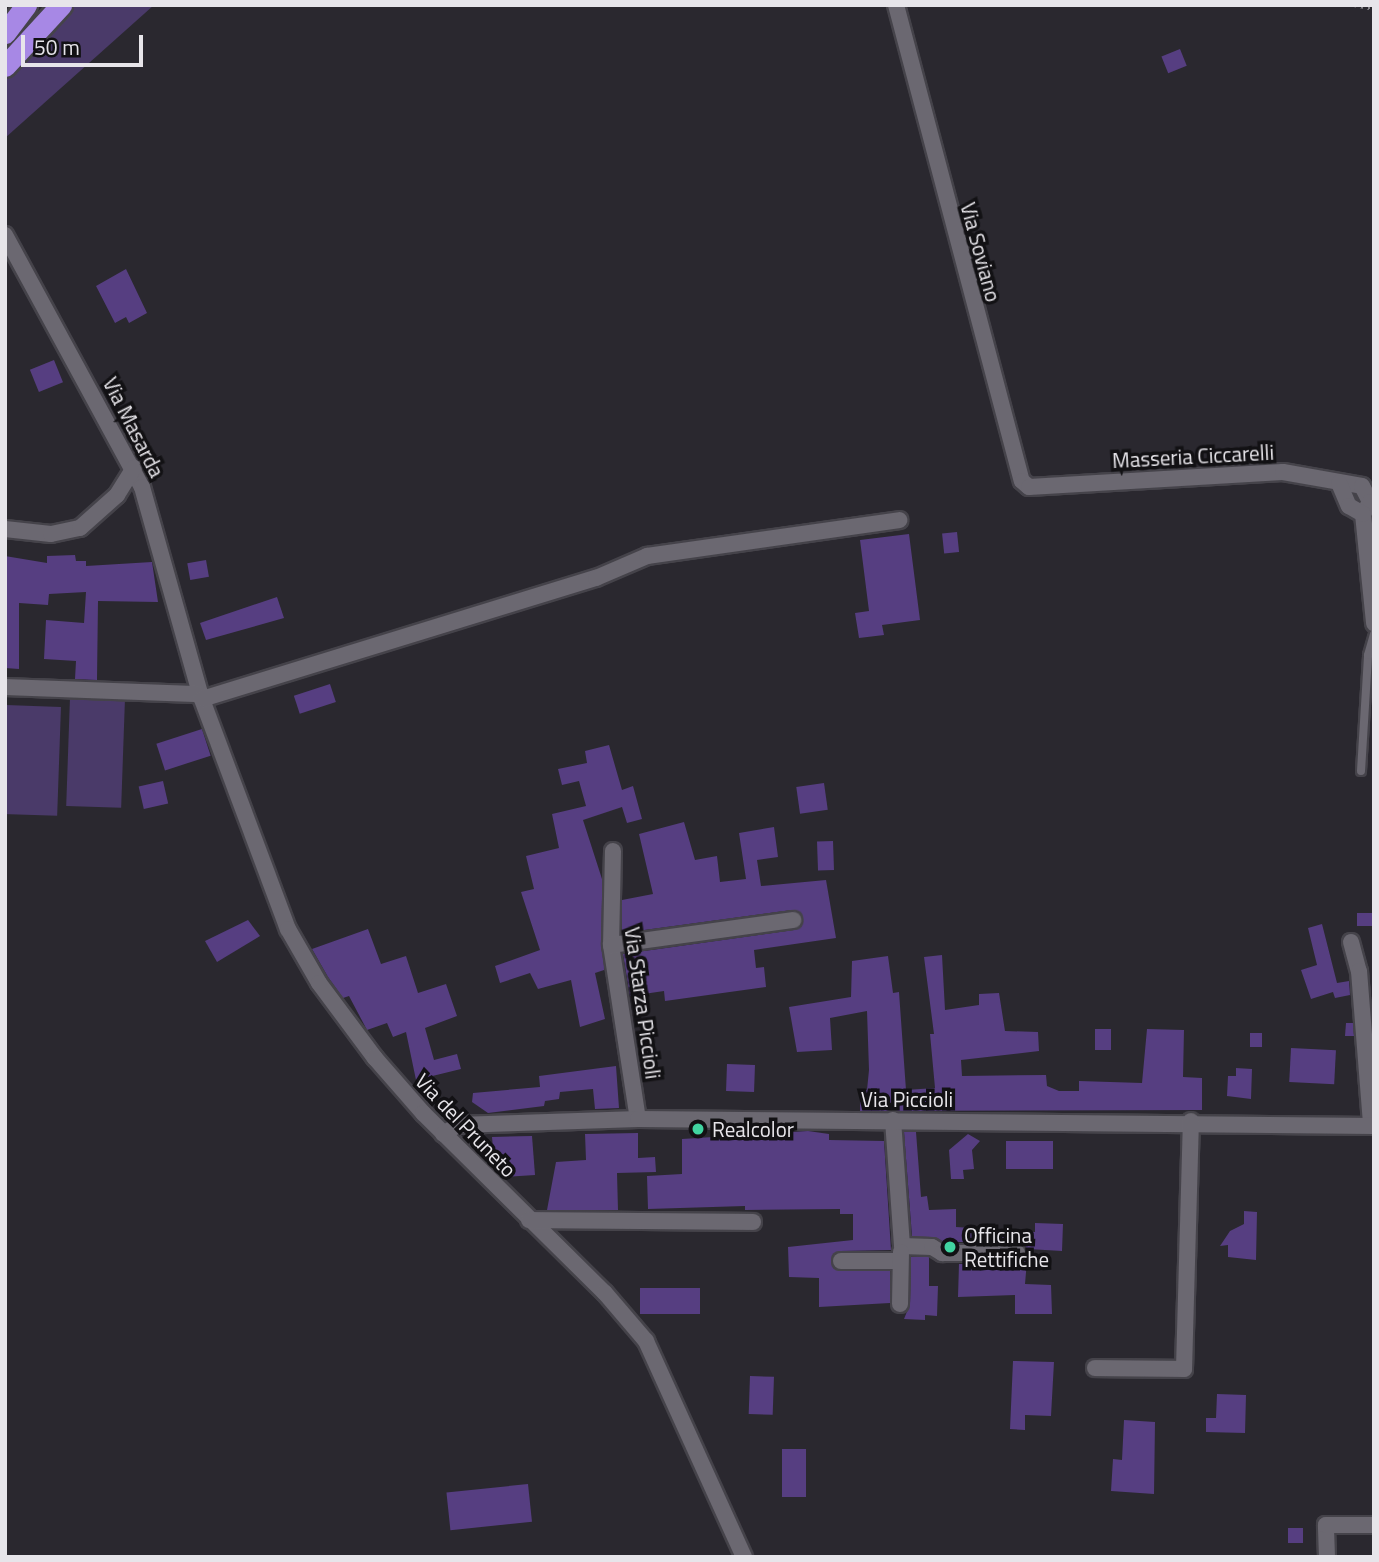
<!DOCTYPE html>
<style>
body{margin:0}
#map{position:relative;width:1379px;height:1562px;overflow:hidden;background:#2a282f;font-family:"Titillium Web",sans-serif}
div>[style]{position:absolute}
.green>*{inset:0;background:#4a3a69;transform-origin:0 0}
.building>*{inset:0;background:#563e81;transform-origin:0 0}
.path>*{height:2.5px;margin-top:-1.25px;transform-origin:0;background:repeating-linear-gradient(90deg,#87858b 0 2px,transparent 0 7px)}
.roads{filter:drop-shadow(2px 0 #45434a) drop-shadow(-2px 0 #45434a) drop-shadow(0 2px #45434a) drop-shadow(0 -2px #45434a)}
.lane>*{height:8px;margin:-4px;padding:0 4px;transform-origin:4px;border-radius:4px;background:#6b6871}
.street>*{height:16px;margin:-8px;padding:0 8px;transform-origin:8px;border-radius:8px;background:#6b6871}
.highway>*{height:21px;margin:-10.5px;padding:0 10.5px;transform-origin:10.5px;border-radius:10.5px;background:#a788e5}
.dots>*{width:19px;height:19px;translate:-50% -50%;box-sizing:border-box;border:4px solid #121114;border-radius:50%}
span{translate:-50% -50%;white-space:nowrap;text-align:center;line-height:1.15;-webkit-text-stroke:7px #121114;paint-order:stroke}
.street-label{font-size:21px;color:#e7e5ea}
.poi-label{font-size:21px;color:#e7e5ea}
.left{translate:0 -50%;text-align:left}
.frame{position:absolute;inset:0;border:7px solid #e7e5ea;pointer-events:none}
.scale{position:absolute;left:21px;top:35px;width:122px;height:32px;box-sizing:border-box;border:4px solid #e7e5ea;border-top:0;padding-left:9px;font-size:21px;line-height:24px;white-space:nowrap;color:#e7e5ea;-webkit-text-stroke:5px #121114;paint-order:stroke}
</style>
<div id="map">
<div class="green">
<div style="clip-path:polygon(73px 5px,154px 5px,5px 138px,5px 78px)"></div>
<div style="left:70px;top:697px;width:55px;height:109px;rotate:2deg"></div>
<div style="left:6px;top:705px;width:55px;height:109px;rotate:2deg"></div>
</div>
<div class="building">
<div style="left:1180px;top:49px;width:18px;height:20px;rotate:68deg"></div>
<div style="clip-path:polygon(126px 269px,147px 313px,129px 323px,126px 317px,115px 323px,96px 286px)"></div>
<div style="left:54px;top:360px;width:24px;height:26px;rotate:68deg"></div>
<div style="left:957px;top:532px;width:20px;height:15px;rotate:84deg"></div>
<div style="clip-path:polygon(909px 534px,920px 620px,882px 625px,884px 635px,859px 638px,855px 613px,869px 611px,860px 540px)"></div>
<div style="clip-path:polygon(75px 555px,76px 561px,86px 561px,86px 566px,152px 562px,158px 602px,98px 601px,97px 680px,75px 679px,76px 661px,44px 659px,46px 620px,84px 623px,86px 592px,49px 594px,48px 605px,19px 603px,19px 669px,5px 668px,5px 556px,47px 563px,47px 556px)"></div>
<div style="left:206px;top:560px;width:17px;height:19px;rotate:80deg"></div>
<div style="clip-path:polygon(277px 597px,284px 618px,206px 640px,200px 623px)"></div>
<div style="left:330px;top:684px;width:19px;height:38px;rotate:72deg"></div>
<div style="left:202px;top:729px;width:28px;height:48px;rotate:72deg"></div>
<div style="clip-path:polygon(609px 745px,622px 790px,633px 786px,642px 819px,627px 823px,622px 807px,583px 820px,602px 879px,604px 970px,595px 973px,605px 1019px,580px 1027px,571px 980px,538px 989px,530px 973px,500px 983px,495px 966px,540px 950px,521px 892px,534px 889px,526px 856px,559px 848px,552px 814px,586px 806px,579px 781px,562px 785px,558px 769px,587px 763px,585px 751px)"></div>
<div style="left:163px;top:781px;width:23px;height:25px;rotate:77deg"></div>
<div style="left:824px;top:783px;width:27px;height:28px;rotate:82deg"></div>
<div style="clip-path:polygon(684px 822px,695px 860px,717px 856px,720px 882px,746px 879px,739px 833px,774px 827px,778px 857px,757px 860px,761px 886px,826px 880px,836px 938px,754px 950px,756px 968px,764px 967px,766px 987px,665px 1001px,664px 991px,630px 996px,623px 954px,794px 930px,803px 923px,801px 913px,792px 910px,622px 933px,622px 900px,653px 894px,639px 834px)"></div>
<div style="left:833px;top:841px;width:29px;height:16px;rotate:88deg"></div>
<div style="left:1357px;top:913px;width:17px;height:13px"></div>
<div style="clip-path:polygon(248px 920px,260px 936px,217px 962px,205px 941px)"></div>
<div style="clip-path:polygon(1322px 924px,1337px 983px,1349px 981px,1350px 995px,1335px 998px,1333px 992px,1311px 999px,1301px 970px,1317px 965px,1308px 928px)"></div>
<div style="clip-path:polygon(368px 929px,381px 964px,406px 956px,418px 993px,446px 984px,457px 1016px,425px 1028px,434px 1060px,457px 1054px,461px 1069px,416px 1080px,406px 1032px,393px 1037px,387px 1023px,367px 1030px,349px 996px,343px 998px,328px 977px,312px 949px)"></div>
<div style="clip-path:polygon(942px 955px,945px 1010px,979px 1005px,979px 994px,999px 993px,1005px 1031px,1038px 1032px,1039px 1051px,961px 1060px,962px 1076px,1046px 1075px,1047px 1086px,1059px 1091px,1079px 1091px,1079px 1081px,1142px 1083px,1147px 1029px,1184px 1030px,1183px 1077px,1202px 1078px,1202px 1110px,860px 1111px,860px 1092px,867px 1090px,869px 1070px,867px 1011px,830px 1018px,832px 1050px,797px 1052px,789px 1007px,851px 997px,852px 961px,888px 956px,893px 993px,899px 992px,906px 1090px,935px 1088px,930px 1034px,934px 1034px,924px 957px)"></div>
<div style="clip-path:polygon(1346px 1023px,1353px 1023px,1354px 1036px,1345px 1036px)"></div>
<div style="left:1095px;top:1029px;width:16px;height:21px"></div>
<div style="left:1250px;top:1033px;width:12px;height:14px"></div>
<div style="left:1291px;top:1048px;width:45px;height:34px;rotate:3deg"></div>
<div style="left:727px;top:1064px;width:28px;height:27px;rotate:2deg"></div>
<div style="clip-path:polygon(616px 1066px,619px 1108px,595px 1109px,593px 1089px,560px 1092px,559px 1099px,545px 1101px,544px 1106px,488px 1113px,472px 1102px,473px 1093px,540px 1087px,539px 1076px)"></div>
<div style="clip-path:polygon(1236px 1068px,1252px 1069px,1251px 1099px,1227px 1096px,1228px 1076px,1236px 1076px)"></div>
<div style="clip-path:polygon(808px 1131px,829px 1134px,829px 1140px,884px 1141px,891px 1250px,840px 1251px,831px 1262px,840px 1271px,890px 1271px,890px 1303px,819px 1307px,819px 1278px,789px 1277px,788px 1247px,853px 1240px,853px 1214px,840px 1214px,840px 1209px,745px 1210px,745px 1206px,648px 1209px,647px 1176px,682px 1174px,682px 1139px)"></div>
<div style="clip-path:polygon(904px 1132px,916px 1132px,921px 1197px,927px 1196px,929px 1210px,956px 1209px,956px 1227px,1035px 1232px,1035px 1223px,1063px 1224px,1062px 1251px,1028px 1249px,1025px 1284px,1051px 1285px,1052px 1314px,1015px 1314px,1015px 1295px,958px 1297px,959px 1264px,1018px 1263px,1026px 1258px,1026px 1248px,1017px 1242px,945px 1242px,912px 1236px)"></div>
<div style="clip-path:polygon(638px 1133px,638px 1158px,655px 1157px,656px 1172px,617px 1173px,618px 1210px,547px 1210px,556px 1162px,586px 1160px,585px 1134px)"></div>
<div style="clip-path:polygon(968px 1134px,980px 1141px,972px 1150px,974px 1169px,963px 1170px,964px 1179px,951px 1179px,949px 1150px)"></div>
<div style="clip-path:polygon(532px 1136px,535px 1175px,502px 1177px,495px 1170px,492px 1137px)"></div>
<div style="left:1053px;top:1141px;width:28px;height:47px;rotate:90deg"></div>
<div style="clip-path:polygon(1244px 1211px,1257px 1212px,1256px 1260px,1228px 1257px,1228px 1245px,1220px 1246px,1230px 1231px,1244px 1224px)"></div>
<div style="clip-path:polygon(911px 1257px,929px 1257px,929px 1286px,938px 1286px,937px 1316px,925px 1315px,925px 1320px,904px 1319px,910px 1304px)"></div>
<div style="left:640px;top:1288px;width:60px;height:26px"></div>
<div style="clip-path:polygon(1013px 1361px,1054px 1362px,1051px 1416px,1025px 1415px,1025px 1430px,1010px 1429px)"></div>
<div style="left:750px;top:1376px;width:24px;height:38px;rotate:2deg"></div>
<div style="clip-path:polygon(1217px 1394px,1246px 1395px,1245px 1433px,1206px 1432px,1206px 1418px,1216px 1418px)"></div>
<div style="clip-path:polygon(1124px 1420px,1155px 1422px,1154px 1494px,1111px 1491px,1113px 1459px,1122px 1460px)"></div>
<div style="left:782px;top:1449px;width:24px;height:48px"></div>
<div style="left:528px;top:1484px;width:38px;height:82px;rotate:84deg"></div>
<div style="left:1288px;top:1528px;width:15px;height:15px"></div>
</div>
<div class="path">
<div style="left:1354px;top:5px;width:20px;rotate:11deg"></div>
</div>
<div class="roads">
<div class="lane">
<div style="left:1361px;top:771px;width:116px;rotate:-86.5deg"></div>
<div style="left:1368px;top:655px;width:22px;rotate:-74deg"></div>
</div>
<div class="street">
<div style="left:896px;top:5px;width:492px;rotate:75.2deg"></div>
<div style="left:1022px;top:481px;width:9px;rotate:41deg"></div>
<div style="left:1029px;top:487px;width:254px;rotate:-3.4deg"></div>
<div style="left:1283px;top:472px;width:80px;rotate:10deg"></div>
<div style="left:1362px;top:486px;width:18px;rotate:63deg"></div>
<div style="left:1370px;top:502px;width:14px;rotate:120deg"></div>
<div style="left:1363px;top:514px;width:110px;rotate:84.2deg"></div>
<div style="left:5px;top:235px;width:287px;rotate:61.5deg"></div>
<div style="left:142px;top:487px;width:215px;rotate:74.3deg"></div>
<div style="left:200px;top:694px;width:251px;rotate:69.5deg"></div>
<div style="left:288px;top:929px;width:62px;rotate:60.1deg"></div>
<div style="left:319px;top:983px;width:94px;rotate:53.3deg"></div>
<div style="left:375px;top:1058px;width:73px;rotate:48.9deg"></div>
<div style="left:423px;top:1113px;width:256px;rotate:44.7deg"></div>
<div style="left:605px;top:1293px;width:63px;rotate:49.5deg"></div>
<div style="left:646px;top:1341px;width:237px;rotate:65.6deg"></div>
<div style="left:1339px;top:483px;width:25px;rotate:67deg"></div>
<div style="left:1349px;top:506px;width:16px;rotate:30deg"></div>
<div style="left:5px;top:529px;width:46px;rotate:6.2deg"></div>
<div style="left:51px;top:534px;width:30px;rotate:-12deg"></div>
<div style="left:80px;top:528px;width:50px;rotate:-41.7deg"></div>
<div style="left:117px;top:495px;width:32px;rotate:-58deg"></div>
<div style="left:5px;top:687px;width:195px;rotate:2.1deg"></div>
<div style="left:202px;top:699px;width:412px;rotate:-17.1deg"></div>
<div style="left:596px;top:578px;width:56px;rotate:-23.3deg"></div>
<div style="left:647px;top:556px;width:255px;rotate:-8.1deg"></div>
<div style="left:613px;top:851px;width:94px;rotate:91.2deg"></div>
<div style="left:611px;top:945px;width:176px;rotate:81.2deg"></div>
<div style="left:1351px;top:942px;width:30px;rotate:75deg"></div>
<div style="left:1359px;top:971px;width:154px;rotate:85.5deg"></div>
<div style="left:611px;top:945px;width:184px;rotate:-7.8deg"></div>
<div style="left:893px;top:1120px;width:126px;rotate:85.9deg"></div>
<div style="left:902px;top:1246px;width:30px;rotate:2deg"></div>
<div style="left:932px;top:1247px;width:12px;rotate:31deg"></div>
<div style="left:942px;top:1253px;width:75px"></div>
<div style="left:443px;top:1134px;width:17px;rotate:-31deg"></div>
<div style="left:458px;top:1125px;width:180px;rotate:-1.9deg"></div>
<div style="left:638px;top:1119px;width:736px;rotate:0.54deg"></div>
<div style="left:529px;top:1220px;width:224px;rotate:0.5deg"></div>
<div style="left:841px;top:1261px;width:59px"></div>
<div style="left:900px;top:1304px;width:52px;rotate:-88.9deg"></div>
<div style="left:1095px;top:1368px;width:89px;rotate:0.6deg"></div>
<div style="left:1184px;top:1369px;width:248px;rotate:-88.4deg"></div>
<div style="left:1327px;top:1557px;width:32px;rotate:-92deg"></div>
<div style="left:1326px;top:1525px;width:48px"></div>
</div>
<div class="highway">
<div style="left:5px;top:33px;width:35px;rotate:-53deg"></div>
<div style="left:5px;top:66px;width:83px;rotate:-47.4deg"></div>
</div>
</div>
<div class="dots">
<div style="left:698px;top:1129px;background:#41d4a1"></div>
<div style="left:950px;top:1247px;background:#41d4a1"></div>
</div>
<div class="street-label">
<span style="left:981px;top:252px;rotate:75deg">Via Soviano</span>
<span style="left:134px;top:427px;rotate:63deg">Via Masarda</span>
<span style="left:1193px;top:456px;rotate:-3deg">Masseria Ciccarelli</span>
<span style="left:643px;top:1003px;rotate:82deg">Via Starza Piccioli</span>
<span style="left:907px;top:1099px">Via Piccioli</span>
<span style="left:466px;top:1125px;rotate:46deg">Via del Pruneto</span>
</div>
<div class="poi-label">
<span class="left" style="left:712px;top:1129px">Realcolor</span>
<span class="left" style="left:964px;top:1247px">Officina<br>Rettifiche</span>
</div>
<div class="frame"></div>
<div class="scale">50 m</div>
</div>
